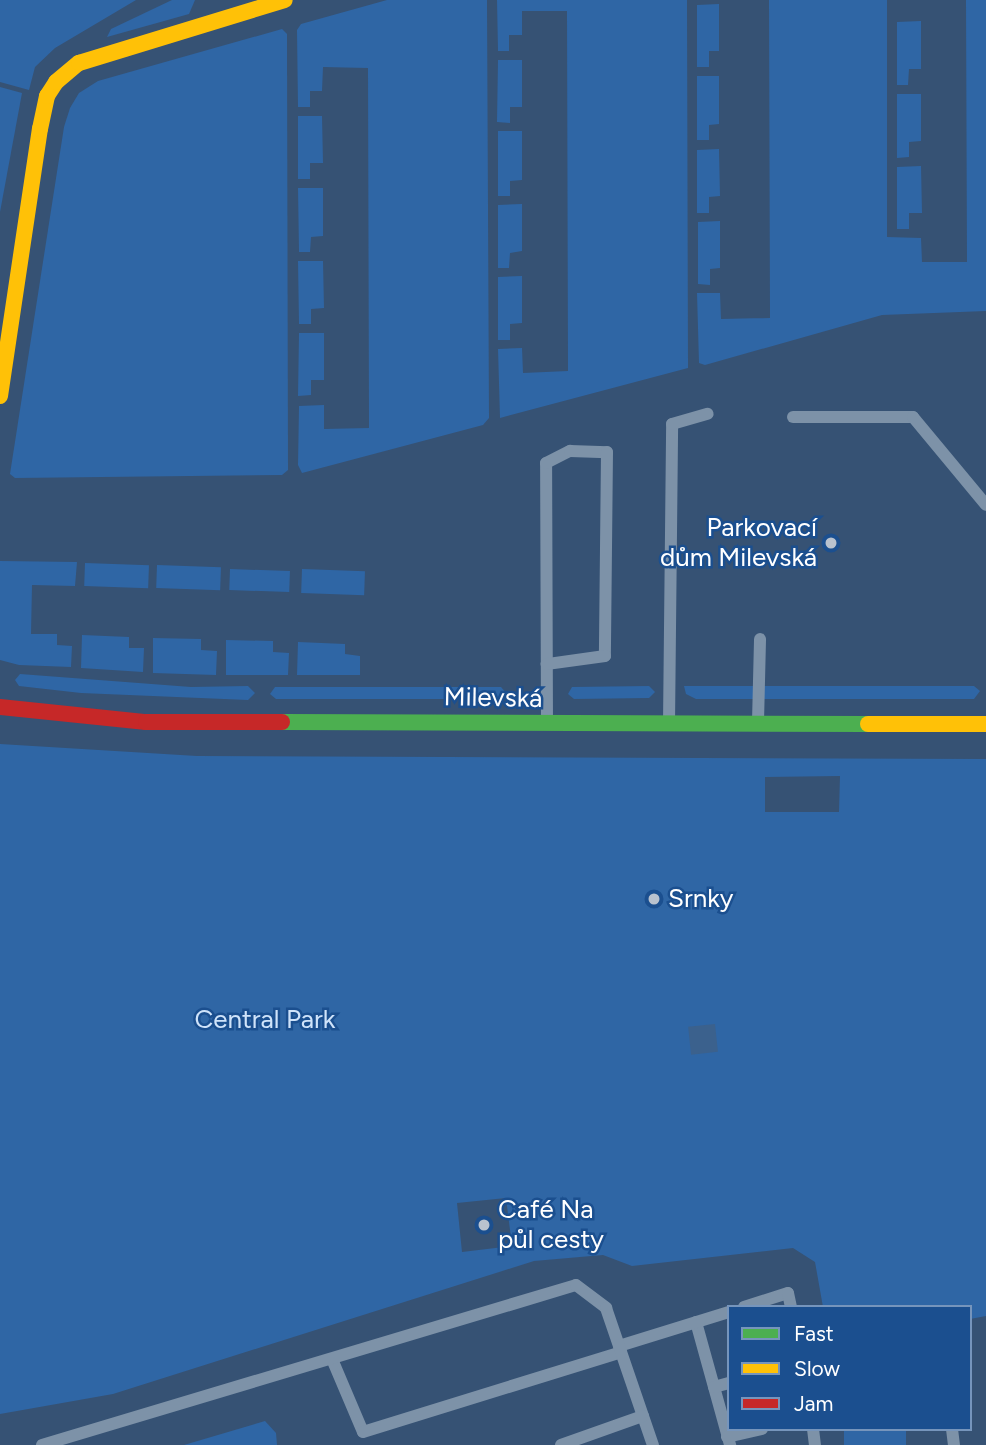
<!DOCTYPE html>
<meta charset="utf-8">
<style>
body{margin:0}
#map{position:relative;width:986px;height:1445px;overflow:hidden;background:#365274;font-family:Figtree,sans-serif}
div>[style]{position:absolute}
.green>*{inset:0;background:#2f66a5;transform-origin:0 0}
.water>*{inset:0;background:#3b618d;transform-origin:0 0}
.lane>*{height:12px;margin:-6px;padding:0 6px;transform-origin:6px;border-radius:6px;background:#7d92a8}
.fast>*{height:16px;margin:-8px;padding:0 8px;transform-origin:8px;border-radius:8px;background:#4caf50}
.slow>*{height:16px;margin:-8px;padding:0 8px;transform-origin:8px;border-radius:8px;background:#ffc107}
.jam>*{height:16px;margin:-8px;padding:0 8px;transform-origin:8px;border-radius:8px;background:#c62828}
.dots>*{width:19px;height:19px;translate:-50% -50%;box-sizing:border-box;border:4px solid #1b4f8f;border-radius:50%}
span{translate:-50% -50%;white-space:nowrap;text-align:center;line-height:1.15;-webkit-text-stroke:5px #1b4f8f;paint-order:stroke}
.poi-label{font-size:26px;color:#fff}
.right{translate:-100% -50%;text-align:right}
.left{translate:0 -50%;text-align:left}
.street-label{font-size:26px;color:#fff}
.park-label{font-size:26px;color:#cfe3fa}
.legend{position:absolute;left:727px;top:1305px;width:245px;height:126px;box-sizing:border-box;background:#1b4f8f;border:2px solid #7695bc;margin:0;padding:9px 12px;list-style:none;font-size:21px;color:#fff}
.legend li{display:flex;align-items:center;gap:14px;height:35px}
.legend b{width:35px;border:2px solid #7695bc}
</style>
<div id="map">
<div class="green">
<div style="clip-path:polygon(0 0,136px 0,55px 48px,35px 67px,29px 90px,0 82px)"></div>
<div style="clip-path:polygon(172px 0,195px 0,189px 14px,107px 37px,111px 29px)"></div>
<div style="clip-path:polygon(387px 0,487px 0,489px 418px,483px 425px,302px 473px,298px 465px,299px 406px,324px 405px,324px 429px,369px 428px,368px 68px,323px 67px,322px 91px,310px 91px,310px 107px,298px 107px,297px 30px,301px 24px)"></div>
<div style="clip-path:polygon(497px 0,687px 0,688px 368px,500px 418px,498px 349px,522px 348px,523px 373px,568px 371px,567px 11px,522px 11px,522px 35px,509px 35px,509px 51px,498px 51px)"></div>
<div style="clip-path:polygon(769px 0,887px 0,887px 237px,921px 238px,922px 262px,967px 262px,966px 0,986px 0,986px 311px,882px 315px,705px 365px,699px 363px,697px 293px,720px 293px,721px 319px,770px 318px)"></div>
<div style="clip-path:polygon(719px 4px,719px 51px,709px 51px,709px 67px,697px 67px,697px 5px)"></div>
<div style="clip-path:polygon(921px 21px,921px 69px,909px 69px,908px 85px,897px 85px,897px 22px)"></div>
<div style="clip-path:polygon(282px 29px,287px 34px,288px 470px,282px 475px,15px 478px,10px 474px,64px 127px,70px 108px,79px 93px,98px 81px)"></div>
<div style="clip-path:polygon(498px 60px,522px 60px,522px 107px,510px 107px,510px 123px,497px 122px)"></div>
<div style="clip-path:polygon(697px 76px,719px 76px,719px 124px,709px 125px,709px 140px,697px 140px)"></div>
<div style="clip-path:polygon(0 87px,22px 93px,0 212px)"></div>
<div style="clip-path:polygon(897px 94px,921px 94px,921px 141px,909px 142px,909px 157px,897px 158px)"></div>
<div style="clip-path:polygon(298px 116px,322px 116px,323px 163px,310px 163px,310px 179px,298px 179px)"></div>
<div style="clip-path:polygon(498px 131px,522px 131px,522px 180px,510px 181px,510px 196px,498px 196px)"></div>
<div style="clip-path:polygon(719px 149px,720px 196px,709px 197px,709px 213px,697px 213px,697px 150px)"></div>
<div style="clip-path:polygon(921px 166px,922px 213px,909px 213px,909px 229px,897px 229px,897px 167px)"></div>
<div style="clip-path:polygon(298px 188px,323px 188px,323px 236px,311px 237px,310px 252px,299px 252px)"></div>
<div style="clip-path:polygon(522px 204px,522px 251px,510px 253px,509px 268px,498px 268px,498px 205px)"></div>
<div style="clip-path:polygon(720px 221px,720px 268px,710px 269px,710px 285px,698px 284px,698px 222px)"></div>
<div style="clip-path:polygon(298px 261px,323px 261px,324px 308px,311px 309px,311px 324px,299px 324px)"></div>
<div style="clip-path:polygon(522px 276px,522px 323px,510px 324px,510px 340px,498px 340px,498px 277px)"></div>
<div style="clip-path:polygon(299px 333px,324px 333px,324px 380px,311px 380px,311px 395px,298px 396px)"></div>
<div style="clip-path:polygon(0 561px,77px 562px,75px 586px,32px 585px,31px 634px,57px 634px,57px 645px,72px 646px,71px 667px,19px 665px,0 660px)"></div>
<div style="left:85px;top:563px;width:64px;height:23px;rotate:2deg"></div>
<div style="left:157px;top:565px;width:64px;height:23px;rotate:2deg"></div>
<div style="left:230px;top:569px;width:60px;height:21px;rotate:2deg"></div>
<div style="left:302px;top:569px;width:63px;height:24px;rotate:2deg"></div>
<div style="clip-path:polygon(82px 635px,129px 637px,129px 648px,144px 648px,143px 672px,81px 668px)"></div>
<div style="clip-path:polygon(153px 638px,201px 639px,201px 650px,217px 651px,216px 675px,153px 673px)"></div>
<div style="clip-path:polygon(226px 640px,273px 641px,273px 652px,289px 653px,288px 675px,226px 675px)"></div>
<div style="clip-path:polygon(298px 642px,345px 644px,345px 654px,360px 656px,360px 675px,297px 675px)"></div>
<div style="clip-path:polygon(20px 674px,191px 687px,248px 686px,255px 693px,248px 700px,81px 693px,19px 686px,15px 680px)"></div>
<div style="clip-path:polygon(649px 686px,655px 692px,649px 698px,574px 699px,568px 694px,572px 687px)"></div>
<div style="clip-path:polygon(684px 686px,974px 686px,980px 691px,974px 699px,696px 699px,686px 694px)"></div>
<div style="clip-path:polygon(275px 687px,501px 687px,507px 694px,502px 699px,276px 699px,270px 694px)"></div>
<div style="clip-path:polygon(evenodd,0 744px,197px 756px,986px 759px,986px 1316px,970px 1319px,970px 1307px,823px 1307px,815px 1262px,793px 1248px,632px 1266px,603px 1255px,534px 1261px,113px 1394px,0 1414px,0 744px,840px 776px,839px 812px,765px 812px,765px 777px,840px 776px,0 744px,506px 1198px,512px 1246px,462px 1252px,457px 1203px,506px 1198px)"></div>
<div style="clip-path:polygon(265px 1421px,276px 1433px,277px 1445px,184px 1445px)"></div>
<div style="left:844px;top:1429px;width:62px;height:16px"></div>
</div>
<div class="water">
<div style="left:715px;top:1024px;width:28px;height:27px;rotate:84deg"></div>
</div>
<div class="lane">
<div style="left:793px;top:417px;width:120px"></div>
<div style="left:913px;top:417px;width:114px;rotate:50.3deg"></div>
<div style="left:547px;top:722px;width:259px;rotate:-90.2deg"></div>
<div style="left:546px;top:463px;width:27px;rotate:-27deg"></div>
<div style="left:570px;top:451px;width:37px;rotate:2deg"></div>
<div style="left:607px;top:452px;width:204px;rotate:90.6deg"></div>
<div style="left:605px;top:656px;width:59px;rotate:172.1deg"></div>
<div style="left:758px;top:722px;width:83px;rotate:-88.6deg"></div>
<div style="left:669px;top:724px;width:300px;rotate:-89.4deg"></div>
<div style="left:672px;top:424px;width:37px;rotate:-16deg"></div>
<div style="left:744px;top:1307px;width:46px;rotate:-17.7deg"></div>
<div style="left:788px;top:1293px;width:14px;rotate:78deg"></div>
<div style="left:696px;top:1322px;width:128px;rotate:74.5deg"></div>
<div style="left:619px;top:1346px;width:115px;rotate:-17.2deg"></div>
<div style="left:332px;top:1359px;width:79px;rotate:67deg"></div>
<div style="left:363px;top:1432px;width:270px;rotate:-17.2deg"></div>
<div style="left:714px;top:1387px;width:16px;rotate:-15deg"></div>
<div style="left:813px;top:1429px;width:16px;rotate:83deg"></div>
<div style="left:952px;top:1429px;width:16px;rotate:83deg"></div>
<div style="left:727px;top:1437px;width:36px;rotate:-13deg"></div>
<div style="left:42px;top:1445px;width:557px;rotate:-16.68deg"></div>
<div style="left:576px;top:1285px;width:38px;rotate:37deg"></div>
<div style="left:606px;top:1308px;width:145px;rotate:71.1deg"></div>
<div style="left:561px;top:1445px;width:87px;rotate:-19.5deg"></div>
</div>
<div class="fast">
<div style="left:282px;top:722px;width:586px;rotate:0.2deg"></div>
</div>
<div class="slow">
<div style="left:0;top:396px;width:270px;rotate:-81.5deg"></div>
<div style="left:40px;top:129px;width:34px;rotate:-78deg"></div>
<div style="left:47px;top:96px;width:17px;rotate:-57deg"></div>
<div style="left:56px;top:82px;width:30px;rotate:-40deg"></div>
<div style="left:79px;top:63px;width:215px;rotate:-17deg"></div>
<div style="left:868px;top:724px;width:118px"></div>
</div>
<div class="jam">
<div style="left:0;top:707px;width:147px;rotate:5.9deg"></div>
<div style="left:146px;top:722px;width:136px"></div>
</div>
<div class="dots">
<div style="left:831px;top:543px;background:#b9c2ce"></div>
<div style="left:654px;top:899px;background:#b9c2ce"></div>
<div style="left:484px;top:1225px;background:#b9c2ce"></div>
</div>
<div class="poi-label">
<span class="right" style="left:817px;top:543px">Parkovací<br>dům Milevská</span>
<span class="left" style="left:668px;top:899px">Srnky</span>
<span class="left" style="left:498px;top:1225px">Café Na<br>půl cesty</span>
</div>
<div class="street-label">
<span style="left:493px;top:698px;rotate:1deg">Milevská</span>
</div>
<div class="park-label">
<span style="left:265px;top:1020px">Central Park</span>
</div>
<ul class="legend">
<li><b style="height:9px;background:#4caf50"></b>Fast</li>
<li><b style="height:9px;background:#ffc107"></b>Slow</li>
<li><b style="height:9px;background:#c62828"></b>Jam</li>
</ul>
</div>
